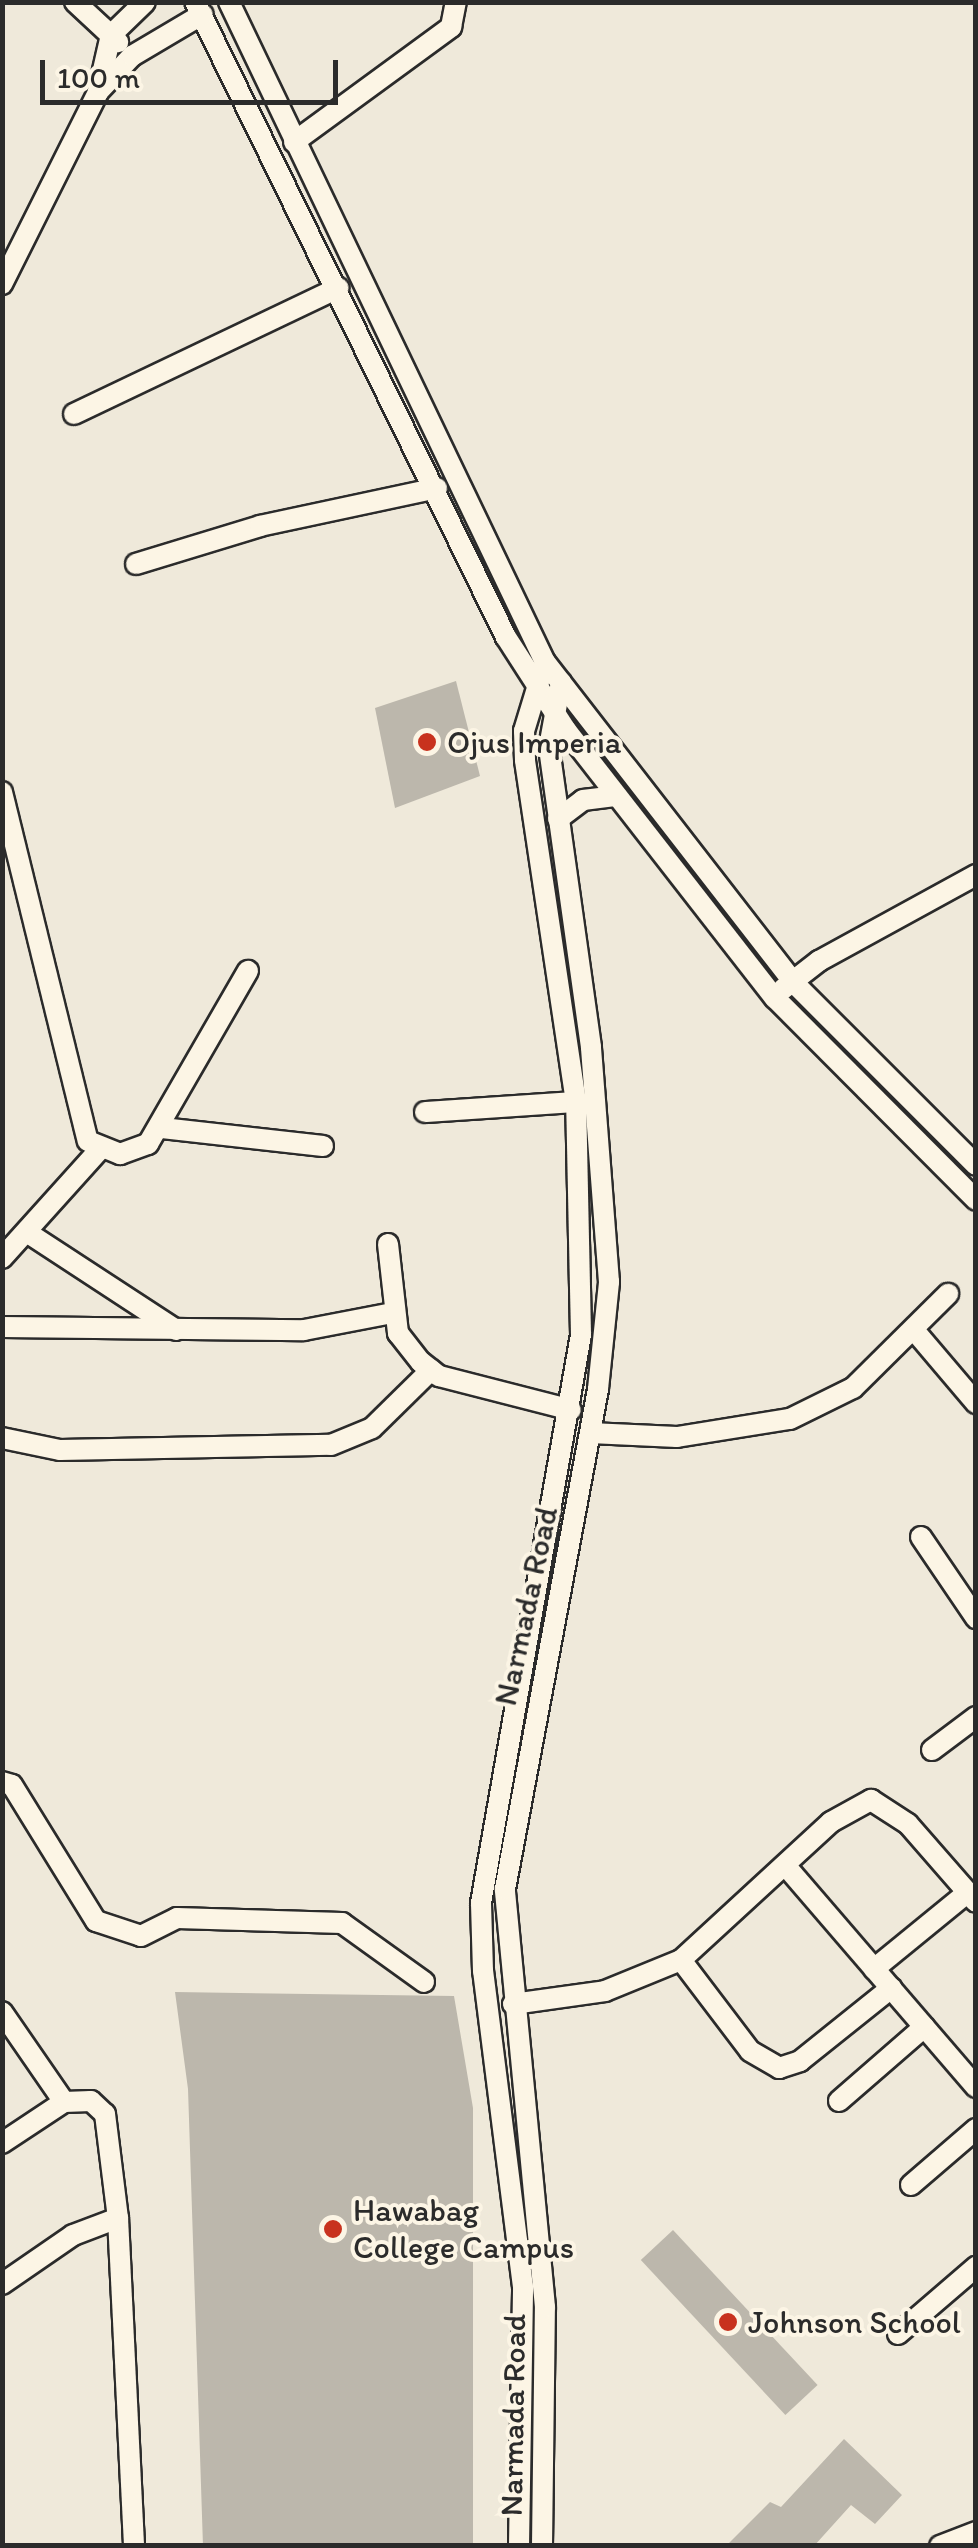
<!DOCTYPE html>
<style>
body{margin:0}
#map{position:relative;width:978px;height:2548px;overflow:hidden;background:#efe9da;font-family:Itim,sans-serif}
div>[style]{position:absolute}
.building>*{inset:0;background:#bcb7ac;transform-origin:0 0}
.roads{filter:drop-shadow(2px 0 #2b2b2b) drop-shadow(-2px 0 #2b2b2b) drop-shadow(0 2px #2b2b2b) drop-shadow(0 -2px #2b2b2b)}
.minor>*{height:20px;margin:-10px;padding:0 10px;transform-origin:10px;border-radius:10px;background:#fcf5e5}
.dots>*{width:28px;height:28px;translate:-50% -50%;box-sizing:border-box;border:5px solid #fcf5e5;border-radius:50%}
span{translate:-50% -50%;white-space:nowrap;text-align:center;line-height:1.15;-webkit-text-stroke:8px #fcf5e5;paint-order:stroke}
.poi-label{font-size:32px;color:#2b2b2b}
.left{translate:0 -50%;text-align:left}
.street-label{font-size:32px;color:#2b2b2b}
.frame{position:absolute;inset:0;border:5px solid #2b2b2b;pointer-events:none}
.scale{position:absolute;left:40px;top:60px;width:298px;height:45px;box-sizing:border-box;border:5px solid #2b2b2b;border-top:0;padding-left:12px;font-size:30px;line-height:35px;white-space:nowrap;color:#2b2b2b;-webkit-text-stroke:8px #fcf5e5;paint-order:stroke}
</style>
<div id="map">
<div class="building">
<div style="clip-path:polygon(456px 681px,480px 776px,395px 808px,375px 708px)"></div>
<div style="clip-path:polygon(175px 1992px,454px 1996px,473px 2108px,473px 2546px,203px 2546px,188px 2089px)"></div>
<div style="left:673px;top:2230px;width:212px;height:44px;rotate:47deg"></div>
<div style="clip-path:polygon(844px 2439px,902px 2495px,875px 2524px,851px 2505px,814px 2546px,726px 2546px,770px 2502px,781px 2507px)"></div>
</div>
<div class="roads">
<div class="minor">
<div style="left:75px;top:2px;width:59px;rotate:42.9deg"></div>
<div style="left:195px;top:2px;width:707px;rotate:63.91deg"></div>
<div style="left:506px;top:637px;width:111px;rotate:57.2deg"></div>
<div style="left:566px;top:730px;width:340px;rotate:52.1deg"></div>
<div style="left:775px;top:998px;width:285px;rotate:45.1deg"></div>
<div style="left:229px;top:2px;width:732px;rotate:64.42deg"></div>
<div style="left:545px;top:662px;width:403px;rotate:52.2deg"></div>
<div style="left:792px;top:981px;width:260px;rotate:45deg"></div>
<div style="left:98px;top:92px;width:58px;rotate:-77.2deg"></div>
<div style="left:111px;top:35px;width:47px;rotate:-44.1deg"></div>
<div style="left:294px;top:142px;width:195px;rotate:-36.2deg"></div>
<div style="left:451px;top:27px;width:25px;rotate:-79deg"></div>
<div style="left:2px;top:284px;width:215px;rotate:-63.4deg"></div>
<div style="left:98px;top:92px;width:50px;rotate:-46.6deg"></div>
<div style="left:132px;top:56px;width:82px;rotate:-30.6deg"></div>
<div style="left:74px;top:414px;width:293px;rotate:-25.5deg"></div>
<div style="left:136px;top:564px;width:130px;rotate:-17deg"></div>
<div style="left:260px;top:526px;width:181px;rotate:-12.1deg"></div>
<div style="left:2px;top:792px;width:359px;rotate:76.2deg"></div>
<div style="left:88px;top:1141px;width:35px;rotate:22deg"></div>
<div style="left:120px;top:1154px;width:30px;rotate:-20deg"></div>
<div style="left:148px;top:1144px;width:200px;rotate:-60deg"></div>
<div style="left:558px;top:819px;width:31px;rotate:-37deg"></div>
<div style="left:583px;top:800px;width:34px;rotate:-7deg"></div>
<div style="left:783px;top:989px;width:46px;rotate:-37.9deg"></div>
<div style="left:819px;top:961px;width:179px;rotate:-28.7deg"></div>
<div style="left:425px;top:1112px;width:151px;rotate:-3.8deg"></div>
<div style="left:162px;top:1128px;width:162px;rotate:6.4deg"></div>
<div style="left:28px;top:1233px;width:177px;rotate:33.2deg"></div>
<div style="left:388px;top:1244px;width:90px;rotate:83.6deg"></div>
<div style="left:398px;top:1333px;width:37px;rotate:52deg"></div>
<div style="left:421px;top:1362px;width:23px;rotate:38deg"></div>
<div style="left:439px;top:1376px;width:136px;rotate:14.4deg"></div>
<div style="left:2px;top:1258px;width:147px;rotate:-48deg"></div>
<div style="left:2px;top:1327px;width:302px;rotate:0.6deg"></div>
<div style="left:304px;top:1330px;width:90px;rotate:-10.9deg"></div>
<div style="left:914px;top:1330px;width:96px;rotate:49.7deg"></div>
<div style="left:590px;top:1433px;width:87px;rotate:2.6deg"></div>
<div style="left:677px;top:1437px;width:114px;rotate:-9.1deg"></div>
<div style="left:790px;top:1419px;width:70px;rotate:-26.2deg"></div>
<div style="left:853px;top:1388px;width:134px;rotate:-44.7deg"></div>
<div style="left:2px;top:1438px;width:59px;rotate:11.7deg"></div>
<div style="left:60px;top:1450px;width:271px;rotate:-1.1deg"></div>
<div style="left:331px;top:1445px;width:44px;rotate:-22.5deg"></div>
<div style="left:372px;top:1428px;width:83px;rotate:-44.5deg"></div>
<div style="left:921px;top:1537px;width:98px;rotate:55.8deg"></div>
<div style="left:932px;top:1750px;width:55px;rotate:-36.9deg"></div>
<div style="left:2px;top:1782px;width:10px;rotate:17deg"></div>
<div style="left:12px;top:1785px;width:160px;rotate:58.3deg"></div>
<div style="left:96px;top:1921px;width:47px;rotate:18.4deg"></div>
<div style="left:141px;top:1936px;width:40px;rotate:-26.6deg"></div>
<div style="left:177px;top:1918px;width:165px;rotate:1.7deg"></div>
<div style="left:342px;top:1923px;width:101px;rotate:35.7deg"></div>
<div style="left:785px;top:1865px;width:293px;rotate:49.3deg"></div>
<div style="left:681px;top:1960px;width:114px;rotate:52.8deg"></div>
<div style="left:750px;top:2051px;width:34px;rotate:30deg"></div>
<div style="left:779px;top:2068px;width:22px;rotate:-18deg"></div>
<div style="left:800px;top:2061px;width:117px;rotate:-38.7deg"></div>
<div style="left:874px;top:1969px;width:120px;rotate:-39.3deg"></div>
<div style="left:513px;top:2004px;width:93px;rotate:-8deg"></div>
<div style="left:605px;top:1991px;width:82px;rotate:-22.2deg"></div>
<div style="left:681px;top:1960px;width:204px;rotate:-42.6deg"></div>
<div style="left:831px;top:1822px;width:46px;rotate:-28.8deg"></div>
<div style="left:871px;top:1800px;width:44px;rotate:33deg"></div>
<div style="left:908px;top:1824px;width:103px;rotate:48.9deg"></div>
<div style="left:2px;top:2012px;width:109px;rotate:55.4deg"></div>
<div style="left:839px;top:2101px;width:113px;rotate:-41deg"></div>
<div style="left:2px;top:2143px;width:74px;rotate:-33.5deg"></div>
<div style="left:64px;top:2102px;width:27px;rotate:-2deg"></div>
<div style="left:91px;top:2101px;width:19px;rotate:43deg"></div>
<div style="left:105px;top:2114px;width:105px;rotate:82.9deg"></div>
<div style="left:118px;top:2218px;width:328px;rotate:87.2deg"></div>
<div style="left:911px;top:2185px;width:86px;rotate:-40.7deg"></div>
<div style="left:2px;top:2284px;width:86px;rotate:-34.6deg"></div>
<div style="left:73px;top:2235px;width:48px;rotate:-20.7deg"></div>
<div style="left:898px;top:2334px;width:103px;rotate:-40.7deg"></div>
<div style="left:519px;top:2546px;width:259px;rotate:-89.1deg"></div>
<div style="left:523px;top:2287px;width:319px;rotate:-97.2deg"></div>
<div style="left:483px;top:1971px;width:68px;rotate:-91.7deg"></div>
<div style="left:481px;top:1903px;width:577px;rotate:-80.02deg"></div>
<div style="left:581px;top:1335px;width:233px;rotate:-91.2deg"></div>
<div style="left:576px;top:1102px;width:346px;rotate:-98.5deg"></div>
<div style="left:525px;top:760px;width:29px;rotate:-92deg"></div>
<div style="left:524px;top:731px;width:72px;rotate:-73.1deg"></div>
<div style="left:542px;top:2546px;width:239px;rotate:-89.3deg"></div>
<div style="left:545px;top:2307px;width:420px;rotate:-95.5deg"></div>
<div style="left:505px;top:1889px;width:509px;rotate:-79.46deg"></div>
<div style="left:598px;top:1389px;width:108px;rotate:-84.1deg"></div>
<div style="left:609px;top:1282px;width:236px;rotate:-94.4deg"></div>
<div style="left:591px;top:1047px;width:303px;rotate:-98deg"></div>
<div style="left:549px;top:747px;width:66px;rotate:-79.5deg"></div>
<div style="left:940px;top:2546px;width:39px;rotate:-21deg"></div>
</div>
</div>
<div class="dots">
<div style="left:427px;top:742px;background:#c8321e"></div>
<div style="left:333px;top:2229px;background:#c8321e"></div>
<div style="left:728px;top:2322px;background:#c8321e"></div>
</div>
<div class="poi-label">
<span class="left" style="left:447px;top:742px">Ojus Imperia</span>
<span class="left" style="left:353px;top:2229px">Hawabag<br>College Campus</span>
<span class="left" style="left:748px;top:2322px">Johnson School</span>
</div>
<div class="street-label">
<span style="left:526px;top:1606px;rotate:-78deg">Narmada Road</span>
<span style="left:513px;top:2415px;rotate:-89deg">Narmada Road</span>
</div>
<div class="frame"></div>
<div class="scale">100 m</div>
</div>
